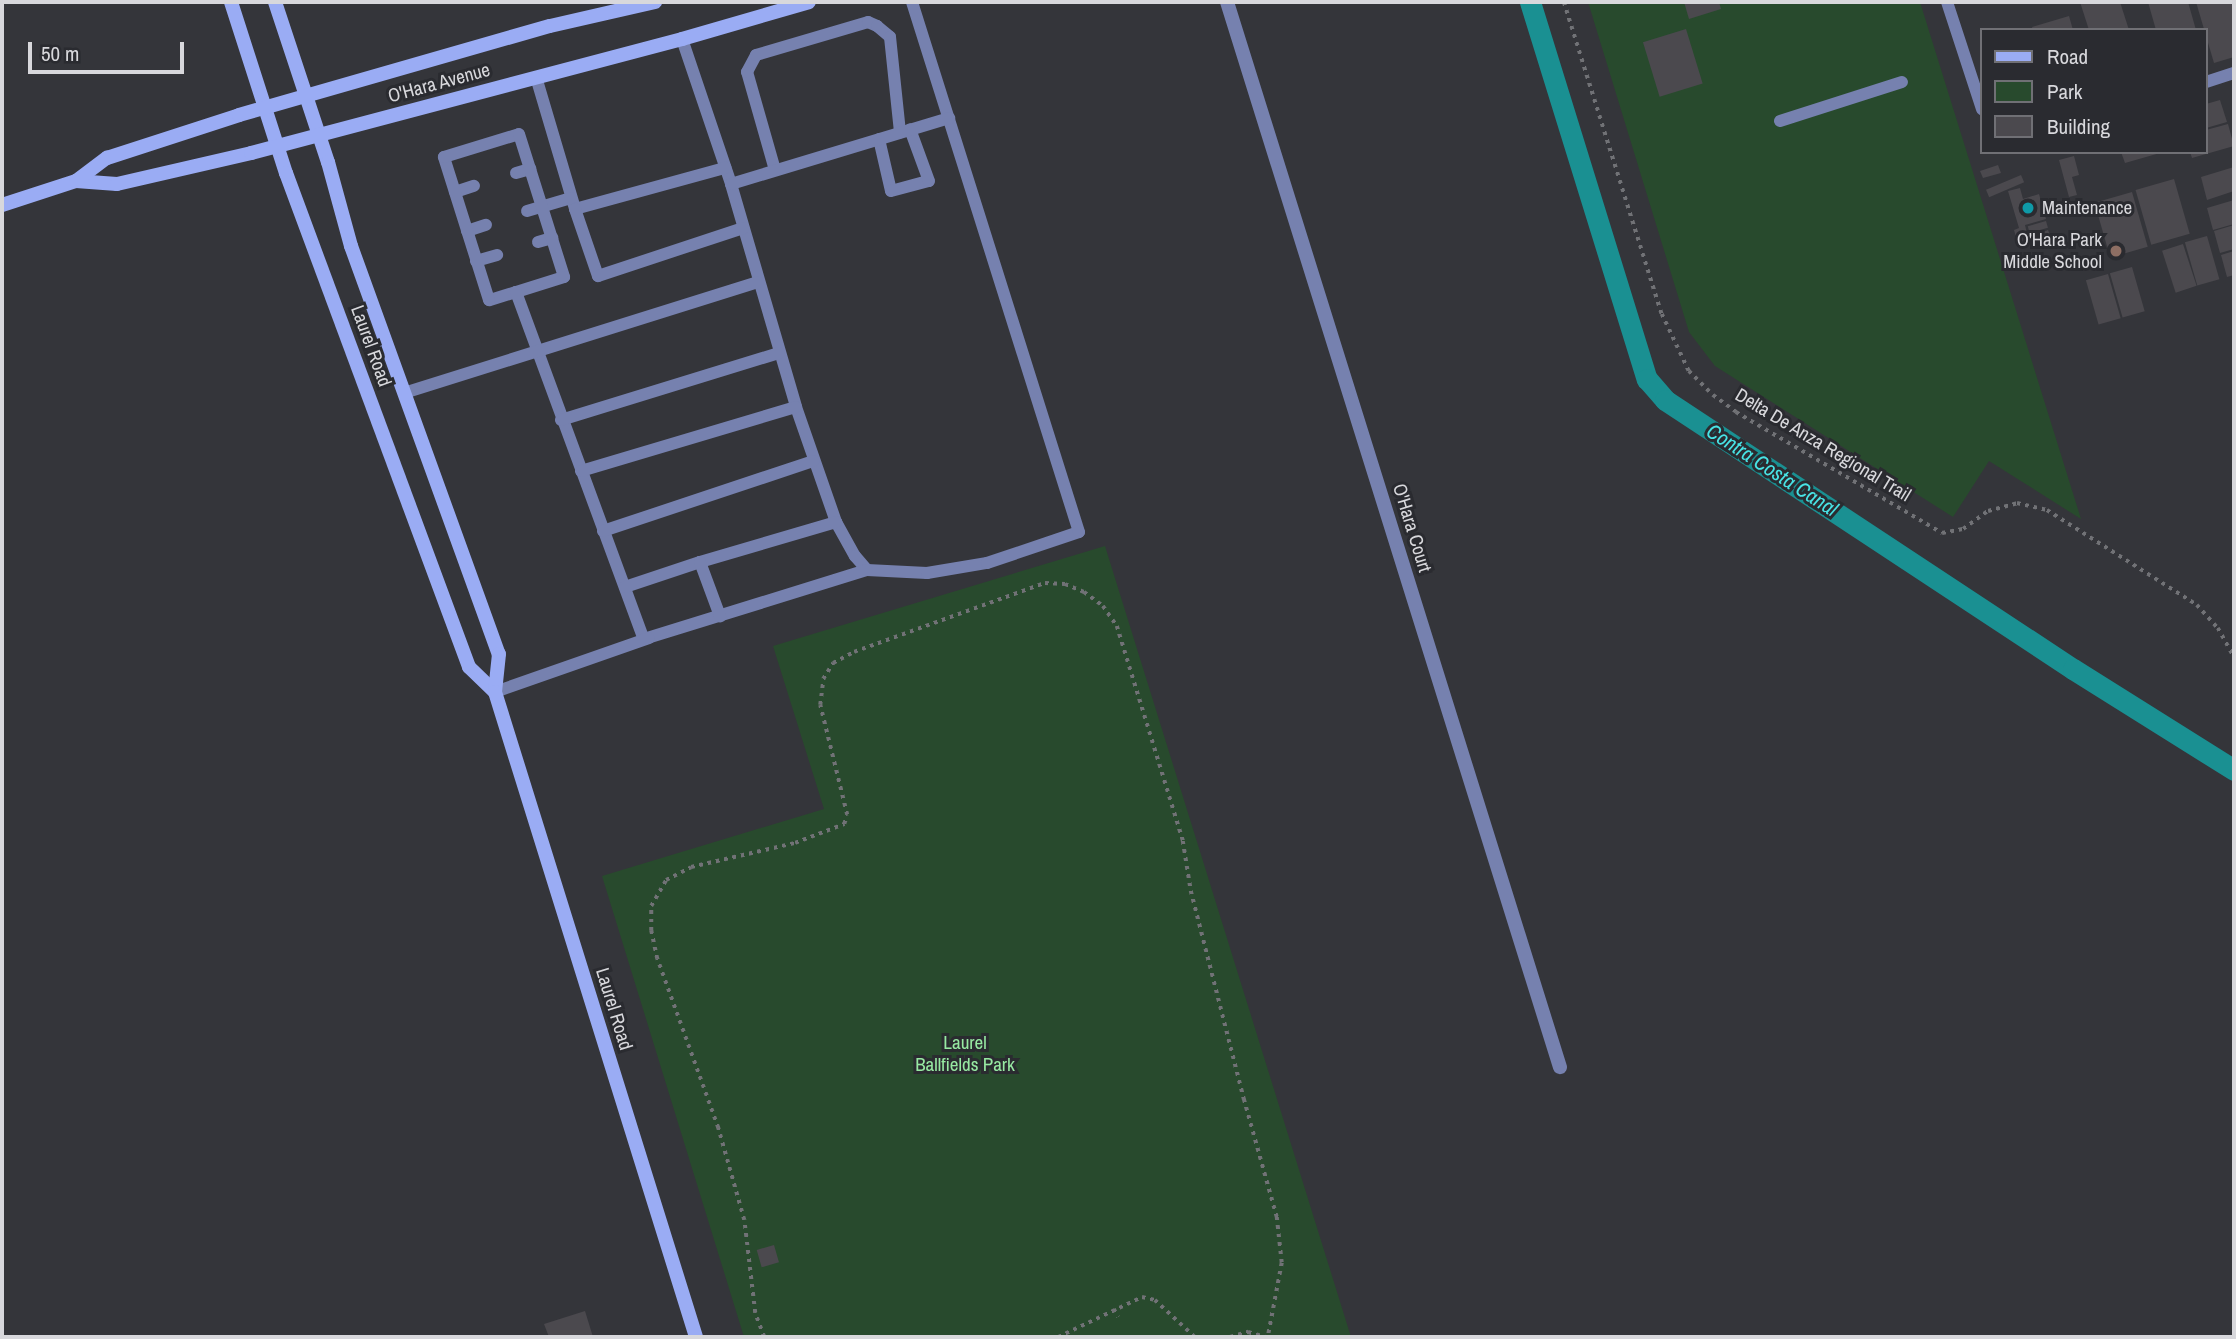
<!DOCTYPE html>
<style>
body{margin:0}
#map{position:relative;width:2236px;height:1339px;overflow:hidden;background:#34353a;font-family:"Archivo Narrow",sans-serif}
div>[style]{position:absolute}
.green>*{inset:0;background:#284a2d}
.canal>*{height:21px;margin:-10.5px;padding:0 10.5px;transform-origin:10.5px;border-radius:10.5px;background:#1a9092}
.building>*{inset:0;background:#4b494e;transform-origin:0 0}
.path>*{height:3.5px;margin-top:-1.75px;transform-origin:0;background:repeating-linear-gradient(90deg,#717276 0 3.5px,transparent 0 8.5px)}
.service>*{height:12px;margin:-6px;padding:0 6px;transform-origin:6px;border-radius:6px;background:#7681af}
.minor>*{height:14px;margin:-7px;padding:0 7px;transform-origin:7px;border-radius:7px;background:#7681af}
.secondary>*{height:14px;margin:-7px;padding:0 7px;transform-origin:7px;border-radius:7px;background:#9aacf4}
.dots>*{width:19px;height:19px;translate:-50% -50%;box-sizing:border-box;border:4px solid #2a2b30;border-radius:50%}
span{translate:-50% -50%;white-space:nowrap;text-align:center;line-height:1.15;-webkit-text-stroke:6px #2a2b30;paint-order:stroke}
.street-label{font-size:19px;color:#d8d8dc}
.poi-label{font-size:19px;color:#d8d8dc}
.left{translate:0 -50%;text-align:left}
.right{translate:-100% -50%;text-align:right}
.park-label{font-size:19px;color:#97e9a2}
.water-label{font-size:21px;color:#48e3e5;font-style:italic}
.frame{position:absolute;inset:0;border:4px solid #d8d8dc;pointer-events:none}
.legend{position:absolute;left:1980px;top:28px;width:228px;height:126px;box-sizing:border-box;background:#2a2b30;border:2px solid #707075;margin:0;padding:9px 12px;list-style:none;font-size:21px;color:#d8d8dc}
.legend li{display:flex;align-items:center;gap:14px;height:35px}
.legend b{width:35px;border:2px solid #707075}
.scale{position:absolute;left:28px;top:42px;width:156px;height:32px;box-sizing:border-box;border:4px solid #d8d8dc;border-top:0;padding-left:9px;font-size:21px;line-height:24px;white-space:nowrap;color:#d8d8dc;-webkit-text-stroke:5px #2a2b30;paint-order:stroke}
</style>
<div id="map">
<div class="green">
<div style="clip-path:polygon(1588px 2px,1920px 2px,2081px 519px,1989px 461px,1953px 517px,1715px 366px,1689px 332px)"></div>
<div style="clip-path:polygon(1105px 546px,1351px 1337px,744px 1337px,602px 876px,824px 809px,773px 646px)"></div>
</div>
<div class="canal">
<div style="left:1530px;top:2px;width:395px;rotate:72.8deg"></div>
<div style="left:1647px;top:379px;width:28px;rotate:49deg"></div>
<div style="left:1665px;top:400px;width:489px;rotate:33.4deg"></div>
<div style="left:2073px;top:669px;width:190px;rotate:32.1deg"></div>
</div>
<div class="building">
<div style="clip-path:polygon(1684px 2px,1719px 2px,1721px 9px,1689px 19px)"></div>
<div style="clip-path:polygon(2080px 2px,2120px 2px,2129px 30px,2089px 30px)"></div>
<div style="clip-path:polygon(2148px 2px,2188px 2px,2196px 30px,2156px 30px)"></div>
<div style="clip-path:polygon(2196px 2px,2234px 2px,2234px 57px,2214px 63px)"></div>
<div style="clip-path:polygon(2069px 16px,2073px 30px,2033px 30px,2032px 27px)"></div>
<div style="left:1686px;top:29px;width:57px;height:45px;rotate:73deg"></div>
<div style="clip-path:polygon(2220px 100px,2227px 122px,2206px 128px,2206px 104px)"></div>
<div style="clip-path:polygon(2228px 124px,2234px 146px,2192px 158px,2190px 152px,2206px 152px,2206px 130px)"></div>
<div style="clip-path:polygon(2121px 152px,2160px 152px,2160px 153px,2125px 163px)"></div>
<div style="clip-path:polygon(2074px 156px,2079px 175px,2072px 177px,2077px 195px,2069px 197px,2059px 160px)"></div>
<div style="clip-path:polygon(1998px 165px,2001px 173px,1983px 178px,1980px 171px)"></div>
<div style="clip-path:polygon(2234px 167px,2234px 191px,2207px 200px,2201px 177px)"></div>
<div style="left:2021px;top:175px;width:8px;height:38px;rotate:67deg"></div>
<div style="left:2174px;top:179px;width:57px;height:40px;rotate:74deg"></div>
<div style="clip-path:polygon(2020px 188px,2023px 199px,2039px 194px,2046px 219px,2025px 225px,2029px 242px,2018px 245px,2014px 230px,2019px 228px,2008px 191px)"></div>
<div style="left:2132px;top:192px;width:57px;height:39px;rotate:74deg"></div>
<div style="clip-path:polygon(2234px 200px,2234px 224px,2213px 230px,2207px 208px)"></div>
<div style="left:2046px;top:221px;width:7px;height:19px;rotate:74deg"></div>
<div style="clip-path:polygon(2234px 225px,2234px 249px,2220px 253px,2214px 231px)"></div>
<div style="left:2048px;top:230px;width:8px;height:18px;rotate:67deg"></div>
<div style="left:2207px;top:236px;width:45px;height:23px;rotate:74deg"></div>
<div style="left:2183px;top:244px;width:44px;height:22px;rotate:72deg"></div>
<div style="clip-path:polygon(2234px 251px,2234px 275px,2227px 277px,2221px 255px)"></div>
<div style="left:2132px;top:267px;width:46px;height:23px;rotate:74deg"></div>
<div style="left:2108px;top:274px;width:46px;height:23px;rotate:74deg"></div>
<div style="left:774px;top:1245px;width:18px;height:18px;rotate:74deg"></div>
<div style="clip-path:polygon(585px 1311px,593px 1337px,549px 1337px,544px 1324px)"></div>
</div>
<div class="path">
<div style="left:1564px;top:2px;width:327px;rotate:72.6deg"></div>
<div style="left:1662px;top:314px;width:63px;rotate:64.7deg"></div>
<div style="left:1689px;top:371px;width:34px;rotate:45deg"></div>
<div style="left:1713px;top:395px;width:29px;rotate:36deg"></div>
<div style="left:1736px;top:412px;width:239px;rotate:30.4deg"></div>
<div style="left:1942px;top:533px;width:21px;rotate:-11deg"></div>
<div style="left:1963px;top:529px;width:31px;rotate:-36deg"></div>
<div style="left:1988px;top:511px;width:30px;rotate:-15deg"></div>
<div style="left:2017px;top:503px;width:31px;rotate:13deg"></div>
<div style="left:2047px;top:510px;width:178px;rotate:32.3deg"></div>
<div style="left:2197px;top:605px;width:31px;rotate:48deg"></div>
<div style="left:2218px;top:628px;width:33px;rotate:61deg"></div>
<div style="left:1114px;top:1309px;width:9px;rotate:63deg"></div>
<div style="left:764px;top:1337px;width:26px;rotate:-111deg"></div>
<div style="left:755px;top:1313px;width:94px;rotate:-96.7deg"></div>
<div style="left:744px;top:1220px;width:96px;rotate:-105.8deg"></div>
<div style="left:718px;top:1128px;width:180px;rotate:-109.8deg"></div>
<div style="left:657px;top:959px;width:29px;rotate:-102deg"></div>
<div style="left:651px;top:931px;width:25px;rotate:-90deg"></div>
<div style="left:651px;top:906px;width:30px;rotate:-60deg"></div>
<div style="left:666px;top:880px;width:28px;rotate:-27deg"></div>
<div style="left:691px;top:867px;width:107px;rotate:-13deg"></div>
<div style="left:795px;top:843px;width:53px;rotate:-21.2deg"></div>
<div style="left:844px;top:824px;width:9px;rotate:-72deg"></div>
<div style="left:847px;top:815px;width:113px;rotate:-103.8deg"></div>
<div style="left:820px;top:705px;width:26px;rotate:-83deg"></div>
<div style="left:823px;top:679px;width:19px;rotate:-58deg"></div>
<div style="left:833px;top:663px;width:24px;rotate:-28deg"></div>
<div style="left:854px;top:652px;width:203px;rotate:-19.9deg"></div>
<div style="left:1045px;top:583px;width:20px;rotate:3deg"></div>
<div style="left:1065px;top:584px;width:21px;rotate:23deg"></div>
<div style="left:1084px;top:592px;width:24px;rotate:36deg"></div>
<div style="left:1103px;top:606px;width:24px;rotate:55deg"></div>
<div style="left:1117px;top:626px;width:225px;rotate:72.9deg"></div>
<div style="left:1183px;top:841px;width:51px;rotate:80.9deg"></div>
<div style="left:1191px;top:891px;width:215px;rotate:75.7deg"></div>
<div style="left:1244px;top:1099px;width:123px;rotate:74.4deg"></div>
<div style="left:1277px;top:1217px;width:46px;rotate:83.8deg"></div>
<div style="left:1282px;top:1263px;width:75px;rotate:100.7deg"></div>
<div style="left:1058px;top:1337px;width:93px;rotate:-25.5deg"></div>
<div style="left:1142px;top:1297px;width:13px;rotate:13deg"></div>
<div style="left:1155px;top:1300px;width:54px;rotate:42.8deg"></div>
<div style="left:1230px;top:1337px;width:19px;rotate:-16deg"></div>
<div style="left:1248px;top:1332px;width:18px;rotate:16deg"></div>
</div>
<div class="service">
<div style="left:1947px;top:2px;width:113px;rotate:71.9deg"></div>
<div style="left:682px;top:39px;width:153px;rotate:71.3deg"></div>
<div style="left:731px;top:184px;width:232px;rotate:73.7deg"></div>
<div style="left:796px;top:407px;width:122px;rotate:70.8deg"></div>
<div style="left:836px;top:522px;width:39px;rotate:61deg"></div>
<div style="left:855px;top:556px;width:18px;rotate:49deg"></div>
<div style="left:867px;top:570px;width:60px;rotate:2.9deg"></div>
<div style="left:927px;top:573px;width:61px;rotate:-9.5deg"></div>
<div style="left:987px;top:563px;width:97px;rotate:-18.6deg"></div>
<div style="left:1079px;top:532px;width:556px;rotate:-107.49deg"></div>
<div style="left:536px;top:77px;width:138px;rotate:73.5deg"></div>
<div style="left:575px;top:209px;width:156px;rotate:-15.3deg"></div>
<div style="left:2206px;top:82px;width:29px;rotate:-18deg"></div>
<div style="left:1780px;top:121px;width:128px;rotate:-17.7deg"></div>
<div style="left:879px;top:139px;width:53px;rotate:77deg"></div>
<div style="left:891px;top:191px;width:39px;rotate:-15deg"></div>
<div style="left:929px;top:181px;width:55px;rotate:-110.1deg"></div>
<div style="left:775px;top:170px;width:102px;rotate:-105.9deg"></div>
<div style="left:747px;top:72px;width:19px;rotate:-62deg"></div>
<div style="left:756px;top:55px;width:117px;rotate:-16.4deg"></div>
<div style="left:868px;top:22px;width:10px;rotate:24deg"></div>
<div style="left:877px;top:26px;width:17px;rotate:40deg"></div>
<div style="left:890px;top:37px;width:96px;rotate:84deg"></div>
<div style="left:516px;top:173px;width:15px;rotate:-16deg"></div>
<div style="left:731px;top:184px;width:228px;rotate:-16.8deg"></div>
<div style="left:455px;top:192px;width:20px;rotate:-18deg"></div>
<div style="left:575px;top:209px;width:71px;rotate:71.1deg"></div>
<div style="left:598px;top:276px;width:153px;rotate:-18.3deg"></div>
<div style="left:527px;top:211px;width:46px;rotate:-16.5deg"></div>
<div style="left:467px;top:231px;width:20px;rotate:-18deg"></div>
<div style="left:538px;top:242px;width:15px;rotate:-16deg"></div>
<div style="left:476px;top:261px;width:22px;rotate:-16deg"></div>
<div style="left:516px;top:292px;width:28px;rotate:163deg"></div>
<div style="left:489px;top:300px;width:150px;rotate:-107.5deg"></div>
<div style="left:444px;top:157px;width:78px;rotate:-17deg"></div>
<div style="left:519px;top:134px;width:150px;rotate:72.5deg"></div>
<div style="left:564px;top:277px;width:50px;rotate:162.6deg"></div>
<div style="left:516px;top:292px;width:370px;rotate:69.8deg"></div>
<div style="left:644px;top:639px;width:233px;rotate:-17.2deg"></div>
<div style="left:404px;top:393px;width:371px;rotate:-17.4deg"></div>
<div style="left:561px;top:420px;width:228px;rotate:-17.1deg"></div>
<div style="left:581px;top:471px;width:224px;rotate:-16.6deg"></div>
<div style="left:603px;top:531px;width:222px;rotate:-18.4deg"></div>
<div style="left:700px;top:562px;width:142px;rotate:-16.4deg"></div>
<div style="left:625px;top:587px;width:79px;rotate:-18.4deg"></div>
<div style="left:700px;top:562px;width:58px;rotate:69.7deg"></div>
<div style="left:495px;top:692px;width:163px;rotate:-19.3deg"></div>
</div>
<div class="minor">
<div style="left:1227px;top:2px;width:1116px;rotate:72.64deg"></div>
</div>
<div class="secondary">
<div style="left:231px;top:2px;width:180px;rotate:72.2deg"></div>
<div style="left:286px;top:173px;width:527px;rotate:69.67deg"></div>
<div style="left:469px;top:667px;width:36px;rotate:44deg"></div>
<div style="left:275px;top:2px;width:169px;rotate:71.7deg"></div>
<div style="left:328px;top:162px;width:87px;rotate:74.7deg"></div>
<div style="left:351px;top:246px;width:434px;rotate:70.1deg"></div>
<div style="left:499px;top:654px;width:38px;rotate:96deg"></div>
<div style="left:495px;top:692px;width:676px;rotate:72.69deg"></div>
<div style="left:76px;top:181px;width:41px;rotate:4.2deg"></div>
<div style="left:117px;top:184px;width:138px;rotate:-13deg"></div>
<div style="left:251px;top:153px;width:446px;rotate:-14.8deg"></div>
<div style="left:682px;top:39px;width:132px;rotate:-16.2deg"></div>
<div style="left:2px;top:205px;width:78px;rotate:-18deg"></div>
<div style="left:76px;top:181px;width:39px;rotate:-37deg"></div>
<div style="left:107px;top:158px;width:139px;rotate:-18deg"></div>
<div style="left:239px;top:115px;width:323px;rotate:-16deg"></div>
<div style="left:550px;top:26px;width:108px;rotate:-12.9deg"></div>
</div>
<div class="dots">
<div style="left:2028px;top:208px;background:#0f9aa8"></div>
<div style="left:2116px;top:251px;background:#8d6e63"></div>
</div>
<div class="street-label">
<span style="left:439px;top:83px;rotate:-15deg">O'Hara Avenue</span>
<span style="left:371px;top:346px;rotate:70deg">Laurel Road</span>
<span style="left:1823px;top:445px;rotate:31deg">Delta De Anza Regional Trail</span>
<span style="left:1412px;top:528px;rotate:73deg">O'Hara Court</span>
<span style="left:614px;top:1009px;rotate:73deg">Laurel Road</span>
</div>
<div class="poi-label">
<span class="left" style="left:2042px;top:208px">Maintenance</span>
<span class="right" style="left:2102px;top:251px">O'Hara Park<br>Middle School</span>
</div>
<div class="park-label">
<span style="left:965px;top:1054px">Laurel<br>Ballfields Park</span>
</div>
<div class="water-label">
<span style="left:1772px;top:470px;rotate:33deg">Contra Costa Canal</span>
</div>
<div class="frame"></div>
<ul class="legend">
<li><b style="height:9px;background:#9aacf4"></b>Road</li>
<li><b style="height:19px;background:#284a2d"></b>Park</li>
<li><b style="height:19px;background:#4b494e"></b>Building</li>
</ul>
<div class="scale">50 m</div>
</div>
